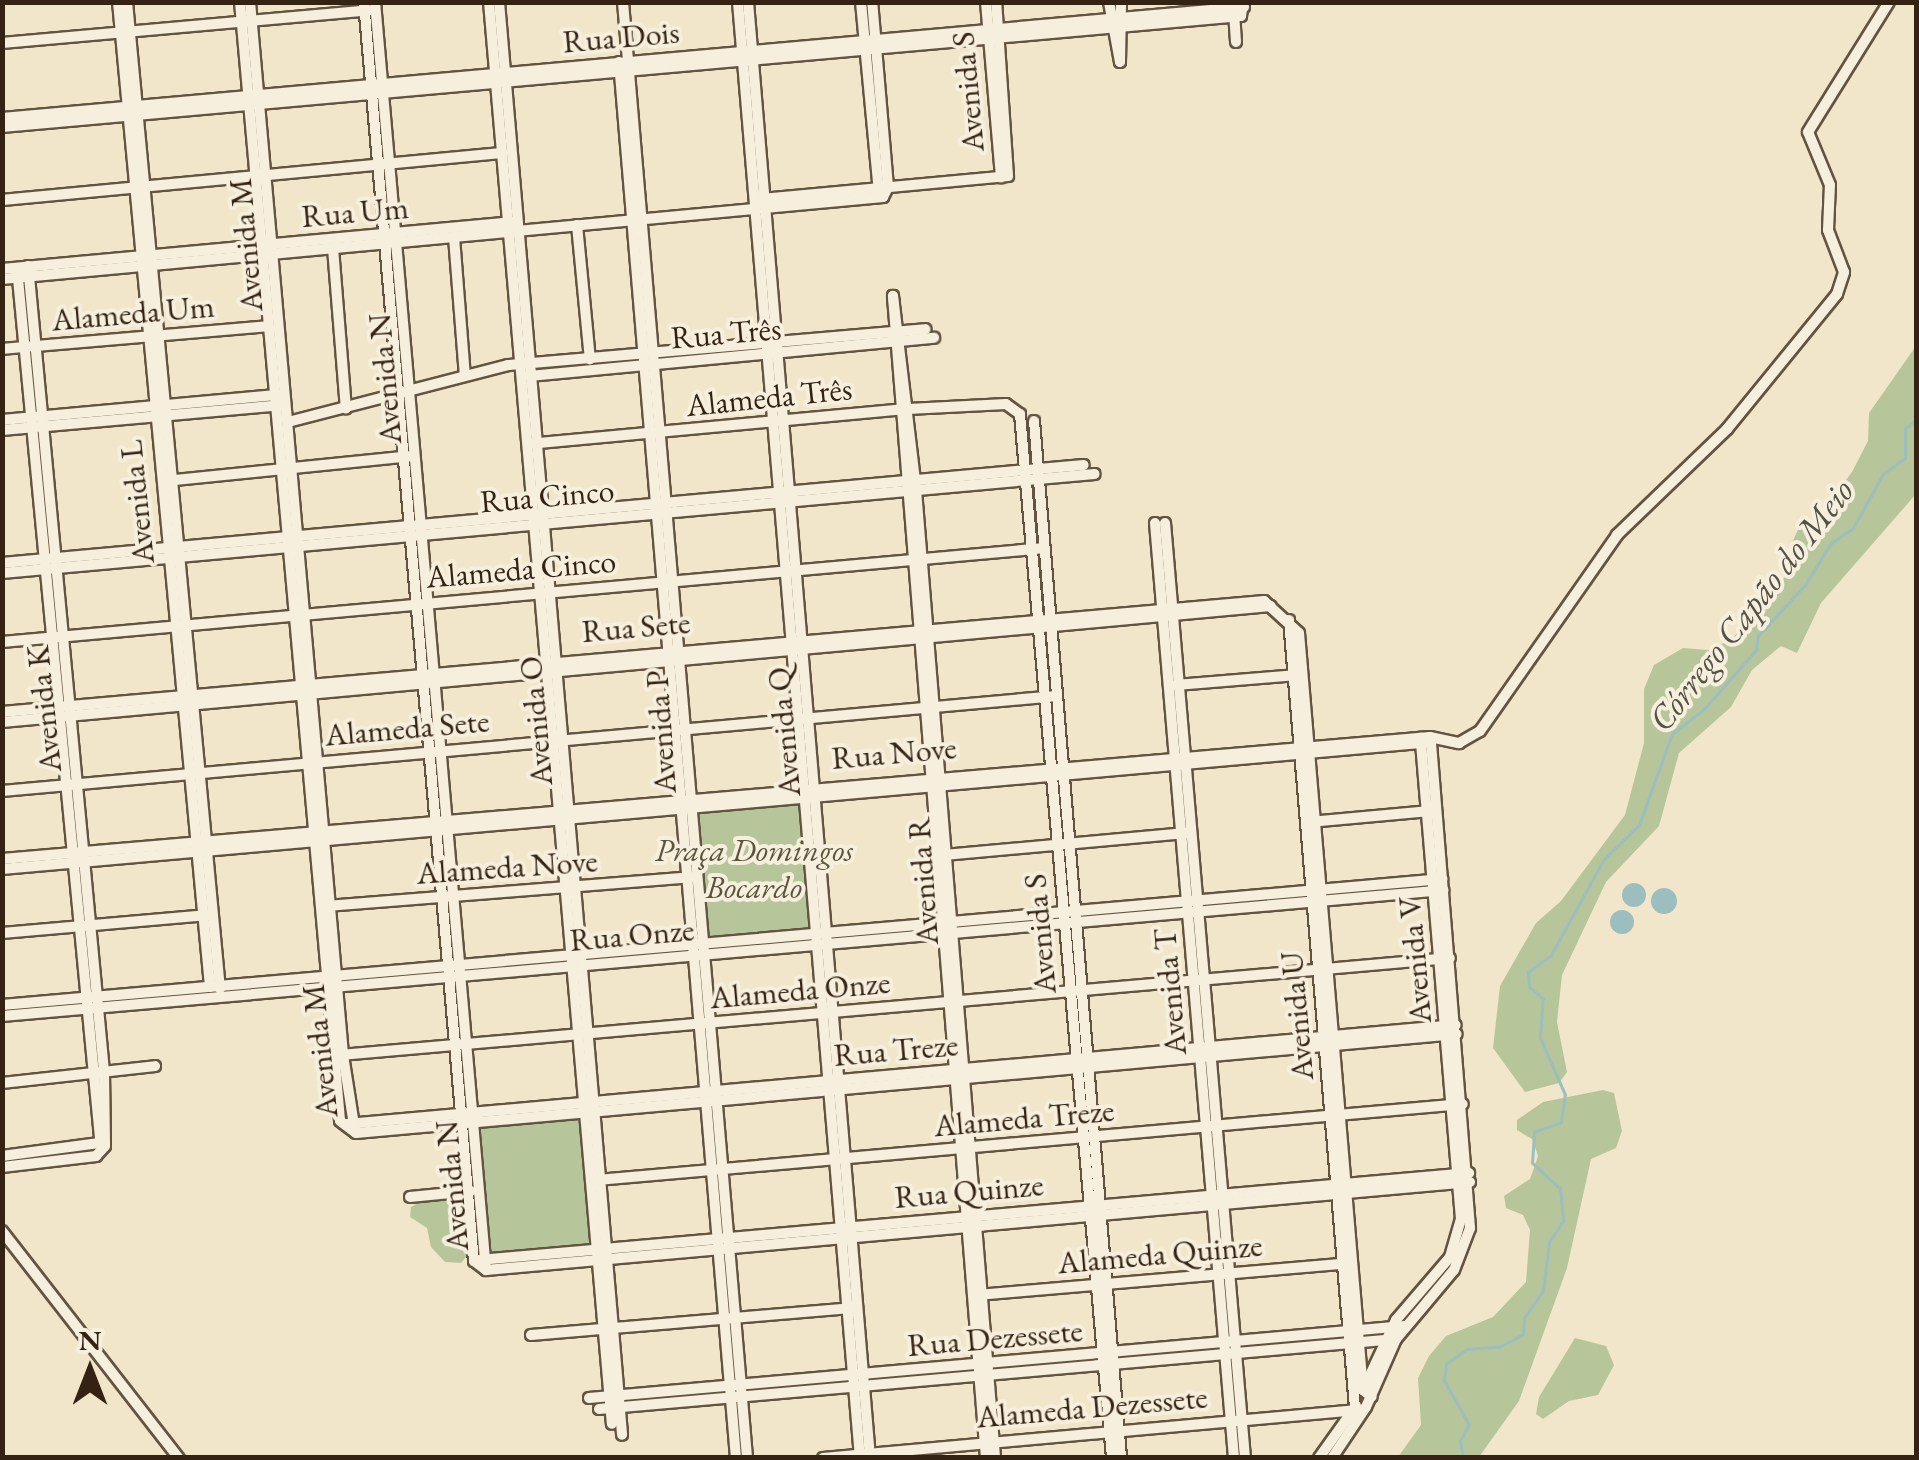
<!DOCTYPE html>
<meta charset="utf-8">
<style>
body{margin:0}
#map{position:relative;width:1919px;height:1460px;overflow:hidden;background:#f1e6ca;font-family:"EB Garamond",serif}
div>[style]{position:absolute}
.green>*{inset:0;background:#b6c69a;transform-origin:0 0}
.water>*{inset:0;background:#9dbebe}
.round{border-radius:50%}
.stream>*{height:2.5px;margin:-1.25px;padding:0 1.25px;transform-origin:1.25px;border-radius:1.25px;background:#9dbebe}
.roads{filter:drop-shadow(2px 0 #635441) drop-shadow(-2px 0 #635441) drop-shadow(0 2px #635441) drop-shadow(0 -2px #635441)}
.minor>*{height:10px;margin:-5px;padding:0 5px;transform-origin:5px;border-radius:5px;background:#f6efdd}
span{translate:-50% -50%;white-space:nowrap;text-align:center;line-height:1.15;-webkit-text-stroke:8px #f6efdd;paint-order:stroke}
.street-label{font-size:32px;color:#342313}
.park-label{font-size:32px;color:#5b543c;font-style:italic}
.water-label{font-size:35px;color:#545246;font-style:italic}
.frame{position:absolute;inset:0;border:5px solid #342313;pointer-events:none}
.north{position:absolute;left:40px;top:1320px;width:100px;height:100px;-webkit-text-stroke:8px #f6efdd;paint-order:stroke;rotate:0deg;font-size:28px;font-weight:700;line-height:40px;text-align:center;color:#342313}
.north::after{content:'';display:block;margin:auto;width:35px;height:45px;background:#342313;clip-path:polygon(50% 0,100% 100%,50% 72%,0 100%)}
</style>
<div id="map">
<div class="green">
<div style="clip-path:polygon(1916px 346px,1916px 494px,1821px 603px,1797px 653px,1781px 646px,1752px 670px,1731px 707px,1679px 753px,1659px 826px,1606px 882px,1562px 975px,1557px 1022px,1567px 1072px,1559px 1083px,1525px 1092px,1493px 1048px,1500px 986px,1536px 923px,1561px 901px,1625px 815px,1644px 743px,1644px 689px,1654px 665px,1683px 648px,1708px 650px,1728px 641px,1758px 617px,1792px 566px,1788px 552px,1801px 523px,1813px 524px,1852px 472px,1868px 441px,1869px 413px)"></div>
<div style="left:804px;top:799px;width:133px;height:111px;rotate:85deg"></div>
<div style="clip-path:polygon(1603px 1090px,1614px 1093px,1622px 1131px,1616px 1148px,1591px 1159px,1567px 1268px,1519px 1401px,1479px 1457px,1398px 1457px,1421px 1425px,1418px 1378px,1429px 1356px,1446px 1336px,1493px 1317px,1526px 1282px,1530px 1230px,1523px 1215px,1506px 1208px,1504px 1196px,1530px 1179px,1538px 1156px,1532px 1139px,1517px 1130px,1517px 1120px,1543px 1102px)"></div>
<div style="left:579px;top:1117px;width:128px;height:101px;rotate:84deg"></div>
<div style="clip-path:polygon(429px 1197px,450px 1196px,465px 1210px,470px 1252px,461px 1263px,445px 1262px,431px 1247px,427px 1228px,410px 1217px,411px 1207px)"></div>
<div style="clip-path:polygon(1575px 1338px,1606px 1346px,1614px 1365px,1598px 1395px,1569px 1401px,1543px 1419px,1536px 1414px,1539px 1397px)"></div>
</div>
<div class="water">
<div class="round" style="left:1622px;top:883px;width:24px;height:24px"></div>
<div class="round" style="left:1651px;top:888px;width:26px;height:26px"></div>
<div class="round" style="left:1610px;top:910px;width:24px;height:24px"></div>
</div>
<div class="stream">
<div style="left:1463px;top:1458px;width:17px;rotate:-100deg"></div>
<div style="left:1460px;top:1441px;width:18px;rotate:-61deg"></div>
<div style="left:1469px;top:1425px;width:51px;rotate:-119.6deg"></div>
<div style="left:1444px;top:1381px;width:17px;rotate:-83deg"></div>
<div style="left:1446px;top:1364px;width:26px;rotate:-36deg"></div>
<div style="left:1467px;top:1349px;width:32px;rotate:-4deg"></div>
<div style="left:1499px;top:1347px;width:27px;rotate:-28deg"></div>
<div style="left:1523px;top:1334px;width:16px;rotate:-86deg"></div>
<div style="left:1524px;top:1318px;width:33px;rotate:-55deg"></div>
<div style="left:1543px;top:1291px;width:49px;rotate:-83deg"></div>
<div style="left:1549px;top:1242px;width:25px;rotate:-56deg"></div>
<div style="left:1563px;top:1221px;width:32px;rotate:-95deg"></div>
<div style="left:1560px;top:1189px;width:38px;rotate:-137deg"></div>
<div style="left:1532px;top:1163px;width:31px;rotate:-86deg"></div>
<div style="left:1534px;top:1132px;width:29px;rotate:-20deg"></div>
<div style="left:1561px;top:1122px;width:27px;rotate:-82deg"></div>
<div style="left:1565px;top:1095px;width:62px;rotate:-113.7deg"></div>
<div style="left:1540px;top:1038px;width:39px;rotate:-86deg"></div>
<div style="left:1543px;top:999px;width:18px;rotate:-139deg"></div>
<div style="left:1529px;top:987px;width:15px;rotate:-94deg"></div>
<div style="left:1528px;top:972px;width:29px;rotate:-36deg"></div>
<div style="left:1551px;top:955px;width:110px;rotate:-61.1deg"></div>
<div style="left:1604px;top:859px;width:49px;rotate:-44.2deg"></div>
<div style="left:1639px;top:825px;width:97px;rotate:-70.1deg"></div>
<div style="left:1672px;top:734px;width:41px;rotate:-38deg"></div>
<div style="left:1704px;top:709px;width:79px;rotate:-48.6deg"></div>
<div style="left:1756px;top:650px;width:14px;rotate:-82deg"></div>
<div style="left:1758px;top:636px;width:69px;rotate:-47.3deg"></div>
<div style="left:1805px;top:585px;width:49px;rotate:-58.2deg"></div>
<div style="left:1831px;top:543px;width:27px;rotate:-34deg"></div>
<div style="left:1853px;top:528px;width:62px;rotate:-60.9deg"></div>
<div style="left:1883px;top:474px;width:27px;rotate:-36deg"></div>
<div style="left:1905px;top:458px;width:29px;rotate:-90deg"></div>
<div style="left:1905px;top:429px;width:15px;rotate:-42deg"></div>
</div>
<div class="roads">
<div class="minor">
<div style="left:118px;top:2px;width:989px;rotate:84.66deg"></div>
<div style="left:127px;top:2px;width:991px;rotate:84.62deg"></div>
<div style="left:240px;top:2px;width:1123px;rotate:84.89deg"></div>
<div style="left:340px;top:1121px;width:20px;rotate:37deg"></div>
<div style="left:250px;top:2px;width:1057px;rotate:84.95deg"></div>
<div style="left:343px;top:1055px;width:78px;rotate:81.1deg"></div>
<div style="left:364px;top:2px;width:1264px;rotate:85.01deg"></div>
<div style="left:474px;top:1261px;width:15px;rotate:37deg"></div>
<div style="left:375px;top:2px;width:1273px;rotate:85deg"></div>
<div style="left:489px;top:2px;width:1427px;rotate:85.06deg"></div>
<div style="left:499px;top:2px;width:1438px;rotate:85.09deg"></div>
<div style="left:623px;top:2px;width:1461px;rotate:85.13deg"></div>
<div style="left:738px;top:2px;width:1461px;rotate:85.21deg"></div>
<div style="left:748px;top:2px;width:1461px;rotate:85.21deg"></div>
<div style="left:861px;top:2px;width:190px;rotate:84.6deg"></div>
<div style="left:986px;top:2px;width:176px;rotate:85.1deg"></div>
<div style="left:1109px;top:2px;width:61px;rotate:79.6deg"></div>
<div style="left:1234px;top:13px;width:29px;rotate:86deg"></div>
<div style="left:2px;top:43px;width:369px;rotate:-5.1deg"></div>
<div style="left:619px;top:62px;width:1401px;rotate:85.21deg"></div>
<div style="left:1120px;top:62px;width:60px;rotate:-89deg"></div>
<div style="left:2px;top:118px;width:1247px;rotate:-5.11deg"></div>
<div style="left:2px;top:127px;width:1244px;rotate:-5.12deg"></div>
<div style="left:1241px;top:16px;width:14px;rotate:-82deg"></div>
<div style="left:761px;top:199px;width:248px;rotate:-5.3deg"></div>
<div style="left:1008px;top:176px;width:174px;rotate:-93.9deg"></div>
<div style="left:2px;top:200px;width:502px;rotate:-5.37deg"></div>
<div style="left:577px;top:225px;width:135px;rotate:84.5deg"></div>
<div style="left:454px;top:237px;width:139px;rotate:85.5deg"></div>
<div style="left:333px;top:248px;width:161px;rotate:85.4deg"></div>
<div style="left:28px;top:266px;width:810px;rotate:84.61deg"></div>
<div style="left:104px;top:1072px;width:74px;rotate:89.2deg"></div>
<div style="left:17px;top:268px;width:874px;rotate:84.55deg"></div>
<div style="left:2px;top:269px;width:514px;rotate:-5.24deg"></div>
<div style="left:2px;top:279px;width:885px;rotate:-5.32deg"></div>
<div style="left:883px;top:197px;width:11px;rotate:-63deg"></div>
<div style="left:888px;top:187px;width:186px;rotate:-94.9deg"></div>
<div style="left:2px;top:349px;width:267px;rotate:-4.9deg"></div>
<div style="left:529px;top:376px;width:407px;rotate:-5.4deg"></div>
<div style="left:2px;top:420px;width:278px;rotate:-5.2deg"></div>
<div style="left:1034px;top:421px;width:1041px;rotate:85.2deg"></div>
<div style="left:288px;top:422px;width:227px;rotate:-14.5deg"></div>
<div style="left:508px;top:365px;width:419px;rotate:-4.9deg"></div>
<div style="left:2px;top:430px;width:279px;rotate:-5.1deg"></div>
<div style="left:528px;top:444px;width:382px;rotate:-5.3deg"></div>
<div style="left:908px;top:409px;width:98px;rotate:-2.9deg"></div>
<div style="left:1006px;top:404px;width:17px;rotate:36deg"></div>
<div style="left:1020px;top:414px;width:1048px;rotate:84.96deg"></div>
<div style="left:165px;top:481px;width:248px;rotate:-5.8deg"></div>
<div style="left:1155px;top:523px;width:938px;rotate:85.17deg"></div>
<div style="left:1165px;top:523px;width:938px;rotate:85.11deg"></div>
<div style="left:2px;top:563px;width:1086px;rotate:-5.18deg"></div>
<div style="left:2px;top:573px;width:1097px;rotate:-5.18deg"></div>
<div style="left:1289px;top:620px;width:791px;rotate:85.21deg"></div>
<div style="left:2px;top:642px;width:1047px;rotate:-5.15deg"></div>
<div style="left:1176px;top:685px;width:122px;rotate:-4.7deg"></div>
<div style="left:2px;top:712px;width:1267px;rotate:-5.03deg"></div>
<div style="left:1264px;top:601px;width:47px;rotate:42.4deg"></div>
<div style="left:1299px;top:633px;width:760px;rotate:85.17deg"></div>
<div style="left:1363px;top:1390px;width:11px;rotate:38deg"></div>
<div style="left:2px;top:722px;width:1274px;rotate:-5.22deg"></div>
<div style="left:1430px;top:737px;width:30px;rotate:12deg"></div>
<div style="left:1459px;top:743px;width:24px;rotate:-30deg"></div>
<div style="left:1480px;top:731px;width:239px;rotate:-55deg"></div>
<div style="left:1617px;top:535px;width:153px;rotate:-43.9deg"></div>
<div style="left:1727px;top:429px;width:174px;rotate:-50.8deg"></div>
<div style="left:1837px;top:294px;width:23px;rotate:-72deg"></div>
<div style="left:1844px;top:272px;width:45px;rotate:-110.9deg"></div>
<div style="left:1828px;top:230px;width:45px;rotate:-87.5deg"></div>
<div style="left:1830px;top:185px;width:57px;rotate:-112.5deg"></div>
<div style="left:1808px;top:132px;width:153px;rotate:-58.1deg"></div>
<div style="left:2px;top:791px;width:1059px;rotate:-5.15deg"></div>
<div style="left:1309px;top:822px;width:122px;rotate:-5.2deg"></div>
<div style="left:944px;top:855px;width:243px;rotate:-5.2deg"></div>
<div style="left:2px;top:859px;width:1433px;rotate:-4.88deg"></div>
<div style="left:2px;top:869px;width:1435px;rotate:-5.08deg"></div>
<div style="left:325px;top:906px;width:368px;rotate:-4.5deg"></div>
<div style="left:2px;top:933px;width:207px;rotate:-5deg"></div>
<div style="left:2px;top:1005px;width:1446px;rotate:-5deg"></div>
<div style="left:2px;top:1016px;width:1447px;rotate:-4.99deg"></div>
<div style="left:340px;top:1055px;width:1114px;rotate:-4.99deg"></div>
<div style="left:2px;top:1083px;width:154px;rotate:-6.3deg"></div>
<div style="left:347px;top:1124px;width:1113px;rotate:-5.1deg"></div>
<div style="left:356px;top:1133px;width:1105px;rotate:-5.14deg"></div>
<div style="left:2px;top:1156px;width:98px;rotate:-7.6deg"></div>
<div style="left:2px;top:1167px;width:95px;rotate:-6.7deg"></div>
<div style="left:96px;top:1156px;width:13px;rotate:-48deg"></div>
<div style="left:597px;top:1180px;width:869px;rotate:-5.02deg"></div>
<div style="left:410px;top:1197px;width:61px;rotate:-5.6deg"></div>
<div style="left:2px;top:1231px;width:288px;rotate:52.1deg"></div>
<div style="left:479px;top:1260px;width:994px;rotate:-5.02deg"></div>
<div style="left:486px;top:1270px;width:988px;rotate:-5.11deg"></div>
<div style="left:978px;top:1295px;width:372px;rotate:-4.9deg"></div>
<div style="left:531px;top:1335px;width:324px;rotate:-4.8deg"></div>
<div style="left:1365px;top:1386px;width:73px;rotate:-64.8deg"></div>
<div style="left:1396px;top:1320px;width:83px;rotate:-49.4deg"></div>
<div style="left:1450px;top:1257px;width:40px;rotate:-74deg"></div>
<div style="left:1461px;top:1219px;width:483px;rotate:-94.8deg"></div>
<div style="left:589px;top:1398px;width:819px;rotate:-5.04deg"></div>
<div style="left:599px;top:1409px;width:800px;rotate:-5.02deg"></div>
<div style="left:823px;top:1458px;width:537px;rotate:-5.13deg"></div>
<div style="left:986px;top:1458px;width:1166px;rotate:-94.58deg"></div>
<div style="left:893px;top:296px;width:195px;rotate:83.2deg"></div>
<div style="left:916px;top:490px;width:971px;rotate:85.33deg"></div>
<div style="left:1319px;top:1458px;width:64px;rotate:-54.6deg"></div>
<div style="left:1332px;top:1458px;width:61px;rotate:-56.3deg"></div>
<div style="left:1366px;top:1407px;width:74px;rotate:-66.2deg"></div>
<div style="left:1396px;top:1339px;width:90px;rotate:-50deg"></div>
<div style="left:1454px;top:1270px;width:45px;rotate:-69.1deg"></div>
<div style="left:1470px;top:1228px;width:492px;rotate:-94.6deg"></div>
</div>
</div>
<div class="street-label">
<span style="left:621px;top:37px;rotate:-5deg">Rua Dois</span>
<span style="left:968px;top:92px;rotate:-95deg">Avenida S</span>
<span style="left:355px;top:212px;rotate:-5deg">Rua Um</span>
<span style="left:246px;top:245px;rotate:-95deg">Avenida M</span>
<span style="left:133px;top:313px;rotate:-5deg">Alameda Um</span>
<span style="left:726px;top:333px;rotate:-5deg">Rua Três</span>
<span style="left:385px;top:379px;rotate:-95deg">Avenida N</span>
<span style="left:769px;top:397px;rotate:-6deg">Alameda Três</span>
<span style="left:547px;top:496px;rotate:-5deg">Rua Cinco</span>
<span style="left:137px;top:502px;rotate:-96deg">Avenida L</span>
<span style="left:521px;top:569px;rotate:-5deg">Alameda Cinco</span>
<span style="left:636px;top:627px;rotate:-5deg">Rua Sete</span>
<span style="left:44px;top:709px;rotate:-96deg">Avenida K</span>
<span style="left:536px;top:721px;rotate:-95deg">Avenida O</span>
<span style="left:407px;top:728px;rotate:-5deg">Alameda Sete</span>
<span style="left:661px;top:732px;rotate:-94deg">Avenida P</span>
<span style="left:784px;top:732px;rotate:-95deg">Avenida Q</span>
<span style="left:894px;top:753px;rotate:-5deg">Rua Nove</span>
<span style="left:507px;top:867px;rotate:-4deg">Alameda Nove</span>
<span style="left:923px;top:881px;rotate:-94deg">Avenida R</span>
<span style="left:1040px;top:934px;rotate:-95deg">Avenida S</span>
<span style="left:632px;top:935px;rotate:-5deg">Rua Onze</span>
<span style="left:1415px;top:960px;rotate:-95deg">Avenida V</span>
<span style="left:800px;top:990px;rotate:-5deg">Alameda Onze</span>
<span style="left:1170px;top:992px;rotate:-95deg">Avenida T</span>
<span style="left:1297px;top:1016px;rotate:-95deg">Avenida U</span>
<span style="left:896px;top:1050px;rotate:-5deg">Rua Treze</span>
<span style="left:320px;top:1051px;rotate:-96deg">Avenida M</span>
<span style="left:1024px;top:1118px;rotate:-5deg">Alameda Treze</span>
<span style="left:452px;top:1186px;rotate:-95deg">Avenida N</span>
<span style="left:969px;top:1191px;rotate:-5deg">Rua Quinze</span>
<span style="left:1160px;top:1254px;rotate:-5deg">Alameda Quinze</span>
<span style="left:995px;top:1338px;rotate:-5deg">Rua Dezessete</span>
<span style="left:1092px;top:1407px;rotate:-5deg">Alameda Dezessete</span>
</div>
<div class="park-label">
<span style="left:754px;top:869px">Praça Domingos<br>Bocardo</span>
</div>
<div class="water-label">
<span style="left:1751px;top:605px;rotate:-52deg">Córrego Capão do Meio</span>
</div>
<div class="frame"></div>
<div class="north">N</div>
</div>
